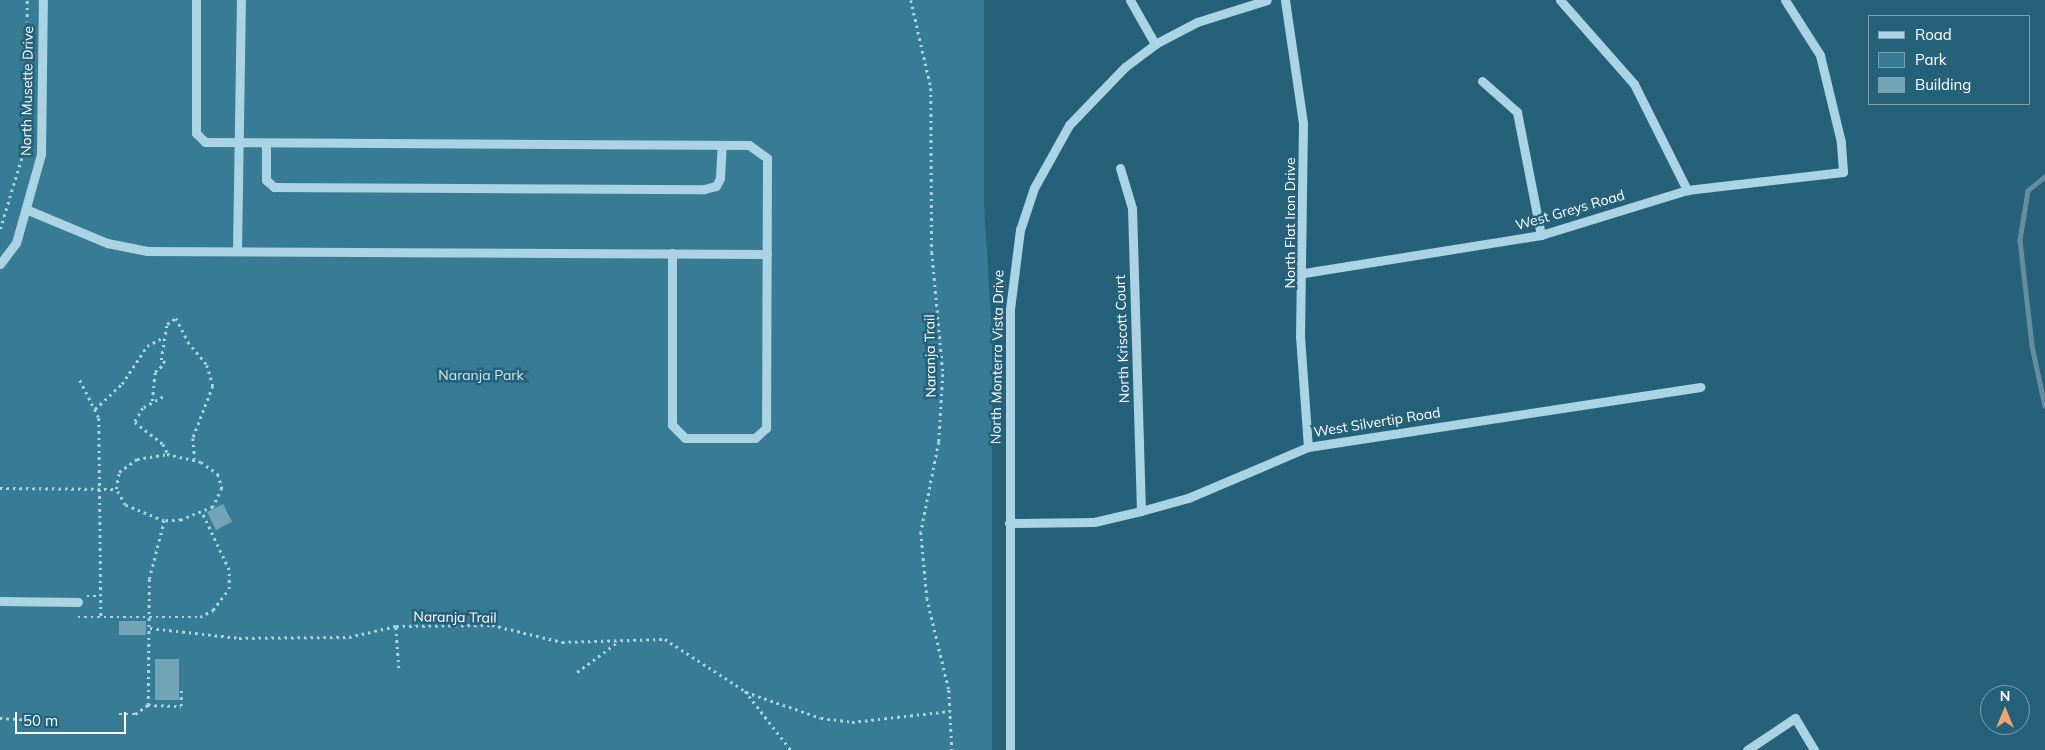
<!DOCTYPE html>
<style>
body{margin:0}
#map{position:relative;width:2045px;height:750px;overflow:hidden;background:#26617a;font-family:Mulish,sans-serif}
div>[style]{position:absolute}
.green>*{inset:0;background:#377b95}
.stream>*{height:4.5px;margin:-2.25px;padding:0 2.25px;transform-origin:2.25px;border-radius:2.25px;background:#648e9f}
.building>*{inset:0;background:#73a3b6;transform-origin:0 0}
.path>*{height:2.5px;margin-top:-1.25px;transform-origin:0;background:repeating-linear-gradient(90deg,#aad3e3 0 2.5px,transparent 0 6.5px)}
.minor>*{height:9px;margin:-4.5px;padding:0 4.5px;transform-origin:4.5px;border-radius:4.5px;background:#aad3e3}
span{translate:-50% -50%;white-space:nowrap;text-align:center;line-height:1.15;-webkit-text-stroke:5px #26617a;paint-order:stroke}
.street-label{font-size:14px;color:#fff}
.park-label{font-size:14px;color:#cce8f3}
.legend{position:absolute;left:1868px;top:15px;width:162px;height:90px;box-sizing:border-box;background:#26617a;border:1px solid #7da0af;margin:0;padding:6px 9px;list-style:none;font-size:15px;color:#fff}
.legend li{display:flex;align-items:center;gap:10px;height:25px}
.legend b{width:25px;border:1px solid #7da0af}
.north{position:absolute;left:1980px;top:685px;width:50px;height:50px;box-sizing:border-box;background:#26617a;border:1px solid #7da0af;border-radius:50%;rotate:0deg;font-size:14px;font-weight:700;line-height:20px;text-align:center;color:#fff}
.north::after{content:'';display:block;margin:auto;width:18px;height:22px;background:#eca670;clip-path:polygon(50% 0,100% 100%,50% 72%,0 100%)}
.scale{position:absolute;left:15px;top:712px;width:111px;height:22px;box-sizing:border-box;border:2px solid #fff;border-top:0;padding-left:6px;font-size:15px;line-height:18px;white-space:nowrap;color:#fff;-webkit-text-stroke:4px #26617a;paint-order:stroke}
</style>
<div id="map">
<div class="green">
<div style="clip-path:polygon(0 0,984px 0,984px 204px,992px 334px,992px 750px,0 750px)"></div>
</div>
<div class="stream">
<div style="left:2045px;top:177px;width:22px;rotate:141deg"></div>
<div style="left:2028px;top:191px;width:50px;rotate:99.3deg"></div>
<div style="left:2020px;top:240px;width:107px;rotate:83.5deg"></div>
<div style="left:2032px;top:346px;width:61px;rotate:77.8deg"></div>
</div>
<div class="building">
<div style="left:223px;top:504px;width:20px;height:18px;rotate:63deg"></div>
<div style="left:119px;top:621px;width:27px;height:14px"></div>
<div style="left:155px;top:659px;width:24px;height:41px"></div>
</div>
<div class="path">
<div style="left:911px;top:0;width:90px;rotate:77.2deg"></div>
<div style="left:931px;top:88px;width:164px;rotate:89.7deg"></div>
<div style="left:932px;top:252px;width:122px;rotate:84.8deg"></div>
<div style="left:943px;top:374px;width:68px;rotate:93.4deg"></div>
<div style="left:939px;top:442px;width:92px;rotate:101.3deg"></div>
<div style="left:921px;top:532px;width:66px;rotate:84.8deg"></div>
<div style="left:927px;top:598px;width:95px;rotate:76.6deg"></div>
<div style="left:949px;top:690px;width:60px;rotate:87.1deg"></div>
<div style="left:0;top:229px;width:93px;rotate:-73.1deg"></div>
<div style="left:27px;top:140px;width:140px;rotate:-90deg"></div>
<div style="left:80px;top:380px;width:42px;rotate:63.4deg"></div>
<div style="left:99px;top:418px;width:199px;rotate:89.4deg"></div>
<div style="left:163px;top:397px;width:23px;rotate:151deg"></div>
<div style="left:143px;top:408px;width:16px;rotate:120deg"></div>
<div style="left:135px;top:422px;width:36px;rotate:38deg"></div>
<div style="left:163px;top:444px;width:11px;rotate:63deg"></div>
<div style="left:152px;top:401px;width:29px;rotate:-84deg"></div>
<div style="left:155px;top:372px;width:13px;rotate:-42deg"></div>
<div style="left:165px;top:363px;width:5px;rotate:-143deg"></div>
<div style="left:161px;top:360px;width:36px;rotate:-81deg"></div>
<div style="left:167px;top:324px;width:11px;rotate:-34deg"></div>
<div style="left:176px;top:318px;width:27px;rotate:63deg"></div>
<div style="left:188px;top:342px;width:30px;rotate:50deg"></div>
<div style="left:207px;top:365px;width:22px;rotate:74deg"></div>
<div style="left:213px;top:386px;width:56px;rotate:111deg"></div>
<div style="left:193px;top:438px;width:21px;rotate:85deg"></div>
<div style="left:95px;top:409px;width:37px;rotate:-43deg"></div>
<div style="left:122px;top:384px;width:45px;rotate:-56.7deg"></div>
<div style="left:147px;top:346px;width:19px;rotate:-28deg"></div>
<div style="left:167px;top:454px;width:35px;rotate:13deg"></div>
<div style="left:201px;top:462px;width:21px;rotate:35deg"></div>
<div style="left:218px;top:474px;width:15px;rotate:74deg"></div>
<div style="left:222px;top:488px;width:21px;rotate:115deg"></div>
<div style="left:213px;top:507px;width:35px;rotate:158deg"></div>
<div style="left:181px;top:520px;width:17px;rotate:177deg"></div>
<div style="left:164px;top:521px;width:42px;rotate:-157.7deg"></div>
<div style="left:125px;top:505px;width:18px;rotate:-119deg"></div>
<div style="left:116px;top:489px;width:17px;rotate:-80deg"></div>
<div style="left:119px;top:472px;width:22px;rotate:-36deg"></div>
<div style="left:137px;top:459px;width:30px;rotate:-9deg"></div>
<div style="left:0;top:488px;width:116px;rotate:0.5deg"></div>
<div style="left:87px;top:596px;width:14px"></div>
<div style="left:78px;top:617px;width:122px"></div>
<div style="left:200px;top:617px;width:15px;rotate:-28deg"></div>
<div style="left:213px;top:610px;width:26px;rotate:-53deg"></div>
<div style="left:229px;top:589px;width:19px;rotate:-90deg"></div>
<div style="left:229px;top:570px;width:63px;rotate:-115.3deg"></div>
<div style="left:396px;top:627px;width:41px;rotate:85.8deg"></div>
<div style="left:150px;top:628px;width:90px;rotate:6.4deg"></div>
<div style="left:239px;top:638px;width:110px;rotate:-0.5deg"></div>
<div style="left:349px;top:637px;width:48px;rotate:-13.2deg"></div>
<div style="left:396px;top:626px;width:96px;rotate:-0.6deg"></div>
<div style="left:492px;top:625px;width:72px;rotate:13.7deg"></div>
<div style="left:562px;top:642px;width:103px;rotate:-1.7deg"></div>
<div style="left:665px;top:639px;width:95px;rotate:33deg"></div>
<div style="left:745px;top:691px;width:75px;rotate:52.1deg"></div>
<div style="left:577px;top:672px;width:52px;rotate:-36.4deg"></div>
<div style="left:746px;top:692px;width:79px;rotate:19.1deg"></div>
<div style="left:821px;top:718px;width:31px;rotate:7deg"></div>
<div style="left:852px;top:722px;width:99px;rotate:-6.4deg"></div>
<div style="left:148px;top:705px;width:33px;rotate:2deg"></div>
<div style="left:181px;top:706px;width:17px;rotate:-90deg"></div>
<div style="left:119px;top:714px;width:16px"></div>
<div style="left:135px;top:714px;width:16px;rotate:-35deg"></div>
<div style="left:148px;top:705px;width:126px;rotate:-89.5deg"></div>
<div style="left:149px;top:579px;width:60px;rotate:-75.5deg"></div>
<div style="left:0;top:718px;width:33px;rotate:3deg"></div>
</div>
<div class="minor">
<div style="left:196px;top:0;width:133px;rotate:90deg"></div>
<div style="left:196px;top:133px;width:13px;rotate:45deg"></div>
<div style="left:205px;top:142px;width:544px;rotate:0.32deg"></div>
<div style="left:749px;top:145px;width:22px;rotate:36deg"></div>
<div style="left:767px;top:158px;width:270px;rotate:90.2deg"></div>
<div style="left:766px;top:428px;width:15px;rotate:138deg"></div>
<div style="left:755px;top:438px;width:70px;rotate:180deg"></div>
<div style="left:685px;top:438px;width:18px;rotate:-135deg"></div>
<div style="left:672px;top:425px;width:172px;rotate:-90deg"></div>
<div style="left:1130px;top:0;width:51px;rotate:60.4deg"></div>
<div style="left:1285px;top:0;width:124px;rotate:81.7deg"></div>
<div style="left:1303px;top:123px;width:213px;rotate:90.8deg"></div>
<div style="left:1300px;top:336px;width:111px;rotate:85.9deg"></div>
<div style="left:1560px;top:0;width:112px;rotate:48.6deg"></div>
<div style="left:1634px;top:84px;width:119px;rotate:63.4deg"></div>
<div style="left:1482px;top:81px;width:47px;rotate:41.5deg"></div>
<div style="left:1517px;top:112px;width:125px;rotate:79deg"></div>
<div style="left:266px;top:143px;width:37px;rotate:90deg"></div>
<div style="left:266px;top:180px;width:11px;rotate:41deg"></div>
<div style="left:274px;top:187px;width:430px;rotate:0.3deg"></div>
<div style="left:704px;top:189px;width:12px;rotate:-14deg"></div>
<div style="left:716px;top:186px;width:9px;rotate:-63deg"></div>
<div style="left:720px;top:178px;width:33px;rotate:-87deg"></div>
<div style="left:1120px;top:168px;width:42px;rotate:73.3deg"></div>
<div style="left:1132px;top:208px;width:303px;rotate:88.3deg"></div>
<div style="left:28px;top:210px;width:86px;rotate:22.7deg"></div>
<div style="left:107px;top:243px;width:41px;rotate:11.3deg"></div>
<div style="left:147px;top:251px;width:620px;rotate:0.28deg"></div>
<div style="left:237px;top:251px;width:251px;rotate:-89.1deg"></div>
<div style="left:0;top:264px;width:26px;rotate:-53deg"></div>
<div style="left:16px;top:243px;width:92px;rotate:-74.3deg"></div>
<div style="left:41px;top:154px;width:154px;rotate:-89.3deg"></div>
<div style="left:1304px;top:273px;width:240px;rotate:-9.1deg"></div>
<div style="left:1541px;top:235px;width:153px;rotate:-17.1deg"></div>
<div style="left:1687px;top:190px;width:157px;rotate:-6.6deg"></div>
<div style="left:1843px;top:172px;width:30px;rotate:-94deg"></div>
<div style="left:1841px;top:142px;width:89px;rotate:-103.6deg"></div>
<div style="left:1820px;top:55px;width:65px;rotate:-122.5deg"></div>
<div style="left:1009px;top:523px;width:85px;rotate:-0.7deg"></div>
<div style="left:1094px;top:522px;width:48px;rotate:-13.2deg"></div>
<div style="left:1141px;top:511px;width:49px;rotate:-15.5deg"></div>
<div style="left:1188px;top:498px;width:130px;rotate:-23deg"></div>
<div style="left:1308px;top:447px;width:397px;rotate:-8.7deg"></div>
<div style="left:0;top:601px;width:78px;rotate:0.7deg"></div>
<div style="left:1010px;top:750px;width:441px;rotate:-90deg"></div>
<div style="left:1010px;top:309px;width:80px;rotate:-82.8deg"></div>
<div style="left:1020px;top:230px;width:44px;rotate:-71.6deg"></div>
<div style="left:1034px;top:188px;width:72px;rotate:-60.9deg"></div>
<div style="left:1069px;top:125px;width:81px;rotate:-46deg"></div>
<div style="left:1125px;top:67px;width:38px;rotate:-37deg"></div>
<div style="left:1155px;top:44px;width:47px;rotate:-27.6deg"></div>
<div style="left:1197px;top:22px;width:73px;rotate:-17.4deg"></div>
<div style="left:1747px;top:750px;width:58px;rotate:-33.7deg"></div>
<div style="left:1795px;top:718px;width:37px;rotate:59deg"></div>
</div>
<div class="street-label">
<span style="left:27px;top:91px;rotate:-89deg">North Musette Drive</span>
<span style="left:1570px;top:210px;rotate:-16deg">West Greys Road</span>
<span style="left:1290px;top:223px;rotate:-90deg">North Flat Iron Drive</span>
<span style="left:1122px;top:339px;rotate:-92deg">North Kriscott Court</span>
<span style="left:930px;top:356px;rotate:-91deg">Naranja Trail</span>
<span style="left:997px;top:357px;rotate:-89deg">North Monterra Vista Drive</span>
<span style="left:1377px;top:422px;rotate:-9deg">West Silvertip Road</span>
<span style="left:455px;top:617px;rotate:1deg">Naranja Trail</span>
</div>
<div class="park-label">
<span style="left:481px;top:375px">Naranja Park</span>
</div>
<ul class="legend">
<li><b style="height:6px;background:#aad3e3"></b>Road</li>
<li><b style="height:14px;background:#377b95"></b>Park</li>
<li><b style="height:14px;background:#73a3b6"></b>Building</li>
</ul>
<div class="north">N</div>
<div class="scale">50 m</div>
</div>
